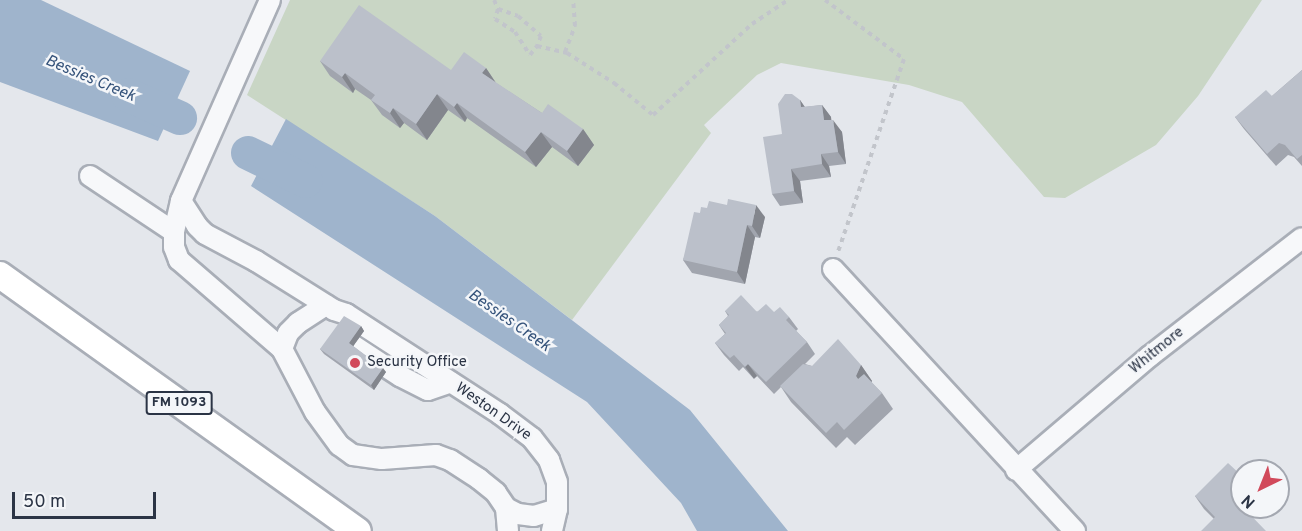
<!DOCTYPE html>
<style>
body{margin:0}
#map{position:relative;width:1302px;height:531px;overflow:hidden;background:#e4e7ec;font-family:Overpass,sans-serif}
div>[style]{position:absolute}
.green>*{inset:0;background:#c9d6c5}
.water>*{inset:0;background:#9fb4cc}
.river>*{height:34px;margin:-17px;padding:0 17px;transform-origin:17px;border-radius:17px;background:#9fb4cc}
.path>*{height:4px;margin-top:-2px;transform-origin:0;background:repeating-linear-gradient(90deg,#c2c5cb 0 4.5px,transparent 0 9px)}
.roads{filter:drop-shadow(2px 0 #a9aeb7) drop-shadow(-2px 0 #a9aeb7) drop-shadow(0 2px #a9aeb7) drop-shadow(0 -2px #a9aeb7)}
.minor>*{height:20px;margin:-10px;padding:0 10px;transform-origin:10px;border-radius:10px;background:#f7f8fa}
.major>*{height:26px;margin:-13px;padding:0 13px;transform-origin:13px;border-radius:13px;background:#fff}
.wall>*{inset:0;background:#a1a5ae}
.shaded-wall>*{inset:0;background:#83868d;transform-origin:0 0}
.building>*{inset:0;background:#bbc0ca}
.dots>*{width:16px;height:16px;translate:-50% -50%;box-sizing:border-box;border:3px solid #f4f6f9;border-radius:50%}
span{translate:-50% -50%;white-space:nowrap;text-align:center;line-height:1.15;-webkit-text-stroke:5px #f4f6f9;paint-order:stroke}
.shield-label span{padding:2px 4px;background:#f4f6f9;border:2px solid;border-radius:4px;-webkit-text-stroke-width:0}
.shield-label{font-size:14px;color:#2b3445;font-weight:700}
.street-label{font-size:15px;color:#2b3445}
.poi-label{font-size:15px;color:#2b3445}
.left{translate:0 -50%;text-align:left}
.water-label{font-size:16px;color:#34527a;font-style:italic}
.north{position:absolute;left:1230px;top:459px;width:60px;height:60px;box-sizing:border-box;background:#f4f6f9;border:2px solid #a4a8b1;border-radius:50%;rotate:223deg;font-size:16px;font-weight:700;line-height:24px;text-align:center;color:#2b3445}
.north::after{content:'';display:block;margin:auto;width:21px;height:27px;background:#d1495b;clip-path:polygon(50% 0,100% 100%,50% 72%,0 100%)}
.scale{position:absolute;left:12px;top:492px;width:144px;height:27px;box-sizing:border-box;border:3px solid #2b3445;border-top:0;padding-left:8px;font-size:18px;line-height:21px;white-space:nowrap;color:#2b3445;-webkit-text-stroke:4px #f4f6f9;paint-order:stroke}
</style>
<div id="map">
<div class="green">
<div style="clip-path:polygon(290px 0,1262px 0,1198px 96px,1156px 145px,1065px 198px,1044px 197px,962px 102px,909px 85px,781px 63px,757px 75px,704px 125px,711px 133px,572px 320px,435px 216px,247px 95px)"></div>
</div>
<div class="water">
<div style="clip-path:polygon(0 0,41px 0,190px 71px,158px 141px,0 82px)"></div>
<div style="clip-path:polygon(286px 119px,435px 216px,690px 410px,788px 531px,697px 531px,681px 503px,587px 402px,251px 186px)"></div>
</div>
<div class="river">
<div style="left:128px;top:95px;width:57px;rotate:23.9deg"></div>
<div style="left:248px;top:153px;width:64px;rotate:25.8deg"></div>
</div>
<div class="path">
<div style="left:494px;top:0;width:10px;rotate:66deg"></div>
<div style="left:498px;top:9px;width:10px;rotate:107deg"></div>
<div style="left:495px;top:19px;width:24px;rotate:33deg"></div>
<div style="left:515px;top:32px;width:27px;rotate:57deg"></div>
<div style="left:530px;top:55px;width:11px;rotate:-52deg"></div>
<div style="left:537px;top:46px;width:31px;rotate:13deg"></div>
<div style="left:567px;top:53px;width:56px;rotate:32.6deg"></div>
<div style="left:614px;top:83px;width:50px;rotate:39.4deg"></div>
<div style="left:653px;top:115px;width:134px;rotate:-42.6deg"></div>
<div style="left:752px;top:24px;width:43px;rotate:-33.7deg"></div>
<div style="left:825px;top:0;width:99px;rotate:36.8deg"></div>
<div style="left:904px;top:59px;width:204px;rotate:108.9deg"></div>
<div style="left:498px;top:9px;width:21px;rotate:19deg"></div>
<div style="left:518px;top:16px;width:30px;rotate:41deg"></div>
<div style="left:541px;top:36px;width:11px;rotate:112deg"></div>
<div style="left:565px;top:52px;width:28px;rotate:-69deg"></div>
<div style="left:575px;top:26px;width:26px;rotate:-94deg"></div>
</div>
<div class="roads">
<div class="minor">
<div style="left:270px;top:0;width:220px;rotate:113.9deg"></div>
<div style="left:181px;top:201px;width:32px;rotate:103deg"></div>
<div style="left:174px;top:232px;width:15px;rotate:90deg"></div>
<div style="left:174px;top:247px;width:14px;rotate:69deg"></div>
<div style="left:179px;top:260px;width:136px;rotate:40.8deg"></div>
<div style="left:282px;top:349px;width:71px;rotate:62.4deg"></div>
<div style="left:315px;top:412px;width:41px;rotate:54deg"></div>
<div style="left:339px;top:445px;width:17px;rotate:36deg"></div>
<div style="left:353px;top:455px;width:29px;rotate:8deg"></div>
<div style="left:382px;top:459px;width:54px;rotate:-4.2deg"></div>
<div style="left:436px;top:455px;width:15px;rotate:20deg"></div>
<div style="left:450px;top:460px;width:35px;rotate:33deg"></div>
<div style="left:479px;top:479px;width:22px;rotate:39deg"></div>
<div style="left:496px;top:493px;width:18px;rotate:56deg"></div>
<div style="left:506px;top:508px;width:13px;rotate:27deg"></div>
<div style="left:518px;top:514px;width:16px;rotate:7deg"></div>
<div style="left:534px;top:516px;width:24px;rotate:-17deg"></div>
<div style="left:90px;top:176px;width:101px;rotate:33.7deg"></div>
<div style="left:181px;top:201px;width:30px;rotate:57deg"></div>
<div style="left:197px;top:226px;width:11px;rotate:45deg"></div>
<div style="left:205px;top:234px;width:58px;rotate:27.9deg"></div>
<div style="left:256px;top:261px;width:92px;rotate:32.1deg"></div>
<div style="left:334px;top:310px;width:13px;rotate:18deg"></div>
<div style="left:346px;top:314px;width:184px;rotate:33deg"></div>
<div style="left:500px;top:414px;width:40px;rotate:37deg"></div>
<div style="left:532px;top:438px;width:28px;rotate:52deg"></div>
<div style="left:549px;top:460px;width:23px;rotate:70deg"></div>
<div style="left:557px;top:482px;width:27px;rotate:90deg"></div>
<div style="left:557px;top:509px;width:23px;rotate:103deg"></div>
<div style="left:833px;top:269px;width:357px;rotate:47.3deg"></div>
<div style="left:354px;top:346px;width:55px;rotate:33.1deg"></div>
<div style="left:400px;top:376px;width:31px;rotate:27deg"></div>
<div style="left:428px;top:390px;width:24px;rotate:-19deg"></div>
<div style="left:282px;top:349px;width:17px;rotate:-69deg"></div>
<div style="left:288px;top:333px;width:14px;rotate:-45deg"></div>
<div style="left:298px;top:323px;width:33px;rotate:-33deg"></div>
<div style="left:1016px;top:470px;width:176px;rotate:-40.4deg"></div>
<div style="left:1150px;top:356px;width:192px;rotate:-37.8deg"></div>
<div style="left:506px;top:508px;width:23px;rotate:85deg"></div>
</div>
<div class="major">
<div style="left:0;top:275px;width:440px;rotate:35.6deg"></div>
</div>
</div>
<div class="wall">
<div style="clip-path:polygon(320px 61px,451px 70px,486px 68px,496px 83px,542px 113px,583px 129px,594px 145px,578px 166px,552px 147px,536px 167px,467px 118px,465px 122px,448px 110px,427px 140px,404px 123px,400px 128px,382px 115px,371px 100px,355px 89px,353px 93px,330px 76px)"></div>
<div style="clip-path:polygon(1302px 70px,1302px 166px,1294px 157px,1288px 155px,1276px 166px,1244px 129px,1235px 117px,1272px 96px)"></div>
<div style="clip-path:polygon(800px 100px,805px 107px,822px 105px,831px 117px,831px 120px,842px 132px,846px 164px,829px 166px,831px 177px,800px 181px,803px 203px,780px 206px,772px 194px,782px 134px)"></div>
<div style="clip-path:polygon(707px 208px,765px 217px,760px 238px,755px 237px,745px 284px,692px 273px,683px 260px,700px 213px)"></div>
<div style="clip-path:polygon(725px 311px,774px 312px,789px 317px,798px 329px,796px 331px,807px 342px,815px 354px,805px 364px,812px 366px,861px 365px,872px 381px,871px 382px,882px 393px,893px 409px,855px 445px,847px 437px,836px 448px,791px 402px,781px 387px,774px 394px,757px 376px,754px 379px,743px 367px,739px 371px,724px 355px,715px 343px,725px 334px,719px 325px,728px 316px)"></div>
<div style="clip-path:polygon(361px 326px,364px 331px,353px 346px,386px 372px,374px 390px,324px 354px,320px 349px)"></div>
<div style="clip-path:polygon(1242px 476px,1242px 507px,1214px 519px,1204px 509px,1195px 496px)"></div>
</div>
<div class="shaded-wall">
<div style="clip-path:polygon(486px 68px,496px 83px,482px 73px)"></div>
<div style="clip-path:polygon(345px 73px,355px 89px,353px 93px,342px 77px)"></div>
<div style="clip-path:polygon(437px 94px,448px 110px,427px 140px,416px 124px)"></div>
<div style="clip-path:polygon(800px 100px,808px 112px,801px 107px)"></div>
<div style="clip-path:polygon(457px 103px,467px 118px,465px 122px,454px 107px)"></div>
<div style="clip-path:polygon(822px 105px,831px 117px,833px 133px,824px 120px)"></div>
<div style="clip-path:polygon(393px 108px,404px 123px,400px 128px,390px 113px)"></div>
<div style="clip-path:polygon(833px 120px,842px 132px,846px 164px,838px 152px)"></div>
<div style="clip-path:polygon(583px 129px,594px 145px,578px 166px,567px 151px)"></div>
<div style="clip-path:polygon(541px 132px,552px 147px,536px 167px,525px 152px)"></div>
<div style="clip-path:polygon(821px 154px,829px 166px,831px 177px,822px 164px)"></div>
<div style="clip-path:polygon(791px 169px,800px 181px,803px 203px,794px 191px)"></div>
<div style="clip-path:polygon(756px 205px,765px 217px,760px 238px,752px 226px)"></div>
<div style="clip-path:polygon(747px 225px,755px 237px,745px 284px,737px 272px)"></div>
<div style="clip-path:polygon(361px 326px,364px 331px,352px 348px,349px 343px)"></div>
<div style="left:748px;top:364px;width:15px;height:4px;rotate:53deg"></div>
<div style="clip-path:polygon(861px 365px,872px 381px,866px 391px,856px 376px)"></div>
<div style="clip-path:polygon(383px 368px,386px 372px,374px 390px,371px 385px)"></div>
</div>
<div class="building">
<div style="clip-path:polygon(359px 5px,451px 70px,464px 52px,486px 68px,482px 73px,542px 113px,548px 104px,583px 129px,567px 151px,541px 132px,525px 152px,457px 103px,454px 107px,437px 94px,416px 124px,393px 108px,390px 113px,371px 100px,375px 95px,345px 73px,342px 77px,320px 61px)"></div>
<div style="clip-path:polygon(1302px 70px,1302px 155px,1297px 159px,1285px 145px,1279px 143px,1267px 154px,1235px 117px,1266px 90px,1272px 96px)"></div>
<div style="clip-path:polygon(785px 94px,792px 94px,800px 100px,801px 107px,822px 105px,824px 120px,833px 120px,838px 152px,821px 154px,822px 164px,791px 169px,794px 191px,772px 194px,763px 137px,782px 134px,778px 104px)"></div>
<div style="clip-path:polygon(728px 199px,756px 205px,752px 226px,747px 225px,737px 272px,683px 260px,694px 212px,700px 213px,701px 207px,707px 208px,709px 201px,727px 205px)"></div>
<div style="clip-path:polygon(741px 295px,757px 312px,766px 304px,774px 312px,780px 307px,789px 317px,786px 320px,807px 342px,766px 382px,748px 364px,745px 367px,734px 355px,730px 358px,715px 343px,726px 333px,719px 325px,729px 315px,725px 311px)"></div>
<div style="clip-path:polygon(344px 316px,361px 326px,349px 343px,383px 368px,371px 385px,320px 349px)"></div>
<div style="clip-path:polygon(838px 339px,861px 365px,856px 376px,858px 379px,864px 374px,882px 393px,844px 430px,837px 422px,826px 433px,780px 386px,803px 364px,812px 366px)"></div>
<div style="clip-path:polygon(1228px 463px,1242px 476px,1242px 485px,1232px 496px,1266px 531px,1201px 531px,1215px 517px,1195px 496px)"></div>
</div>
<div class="dots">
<div style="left:355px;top:363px;background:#d1495b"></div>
</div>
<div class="shield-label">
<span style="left:179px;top:403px">FM 1093</span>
</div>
<div class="street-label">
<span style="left:1157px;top:351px;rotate:-39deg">Whitmore</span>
<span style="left:493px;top:412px;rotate:35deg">Weston Drive</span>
</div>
<div class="poi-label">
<span class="left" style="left:367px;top:363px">Security Office</span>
</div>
<div class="water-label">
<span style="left:90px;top:79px;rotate:23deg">Bessies Creek</span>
<span style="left:509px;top:321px;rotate:35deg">Bessies Creek</span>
</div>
<div class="north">N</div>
<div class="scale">50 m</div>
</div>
